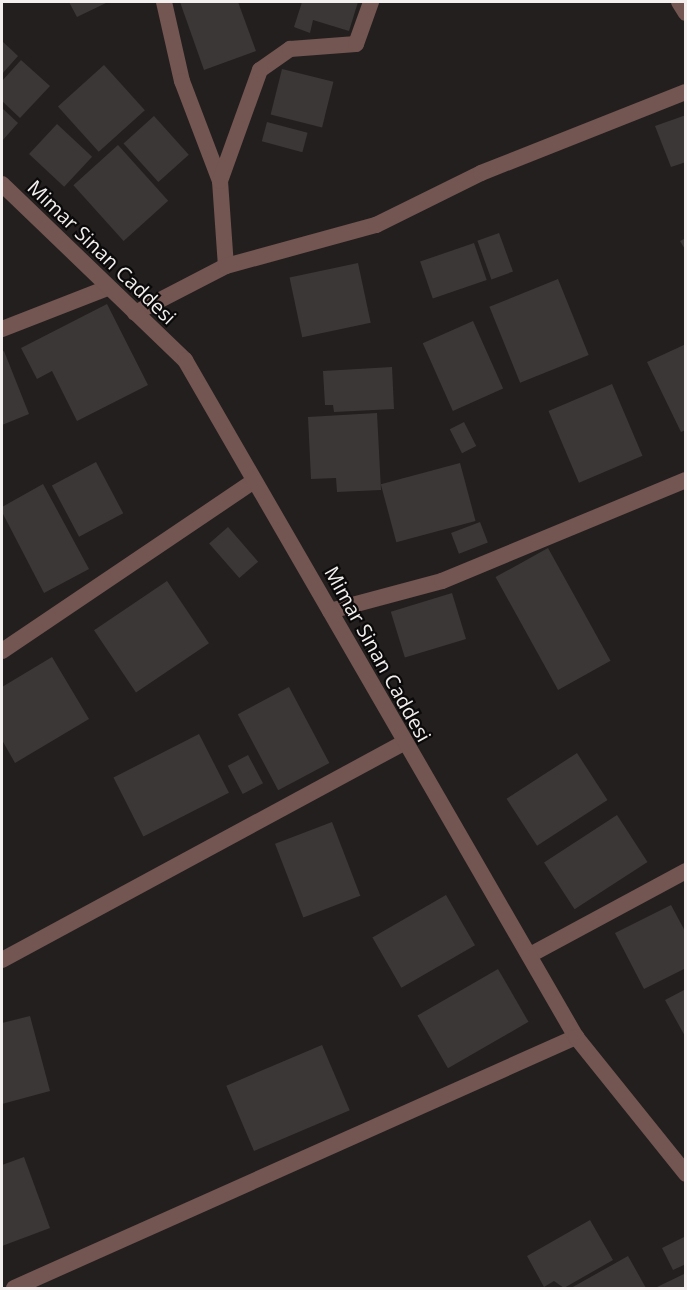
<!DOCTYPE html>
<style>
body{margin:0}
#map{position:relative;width:687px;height:1290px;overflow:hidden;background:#231f1f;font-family:"Open Sans",sans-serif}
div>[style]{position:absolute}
.building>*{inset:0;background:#3c3737;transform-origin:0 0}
.minor>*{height:16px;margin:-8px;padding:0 8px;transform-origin:8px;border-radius:8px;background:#735551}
.tertiary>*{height:16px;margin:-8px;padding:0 8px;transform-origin:8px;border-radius:8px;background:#735551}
span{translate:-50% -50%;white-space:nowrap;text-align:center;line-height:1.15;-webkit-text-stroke:4.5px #0b0909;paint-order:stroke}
.street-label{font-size:20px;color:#f2efee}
.frame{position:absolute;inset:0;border:3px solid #f2efee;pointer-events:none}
</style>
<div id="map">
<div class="building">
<div style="clip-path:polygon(69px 2px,108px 2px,77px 17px)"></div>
<div style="clip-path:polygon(180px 2px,238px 2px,256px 51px,204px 70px)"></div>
<div style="clip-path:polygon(302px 2px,358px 2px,349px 31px,313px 20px,310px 33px,294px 27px)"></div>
<div style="clip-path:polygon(2px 41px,18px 56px,2px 74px)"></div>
<div style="clip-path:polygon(21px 60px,50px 86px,20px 118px,2px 101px,2px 81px)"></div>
<div style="left:104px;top:65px;width:61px;height:62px;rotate:48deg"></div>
<div style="left:282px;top:69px;width:53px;height:47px;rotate:14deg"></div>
<div style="clip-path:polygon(2px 108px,18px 123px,2px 141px)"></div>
<div style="clip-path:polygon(686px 115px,686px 162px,671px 167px,655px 126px)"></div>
<div style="left:154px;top:116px;width:52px;height:41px;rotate:48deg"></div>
<div style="left:267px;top:122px;width:42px;height:20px;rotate:15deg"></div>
<div style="left:57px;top:124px;width:48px;height:41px;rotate:43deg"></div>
<div style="left:118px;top:145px;width:75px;height:60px;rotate:48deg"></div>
<div style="left:499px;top:233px;width:41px;height:23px;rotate:70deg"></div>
<div style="clip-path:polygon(686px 238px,686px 251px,680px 241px)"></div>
<div style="left:474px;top:243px;width:39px;height:57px;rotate:71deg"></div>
<div style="left:358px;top:263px;width:61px;height:70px;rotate:78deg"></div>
<div style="left:558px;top:279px;width:82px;height:74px;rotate:68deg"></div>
<div style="clip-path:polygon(107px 304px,148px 385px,77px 421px,52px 371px,37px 379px,21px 348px)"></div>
<div style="left:473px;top:321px;width:74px;height:55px;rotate:66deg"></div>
<div style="clip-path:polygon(686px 344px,686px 430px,681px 432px,647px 362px)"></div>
<div style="clip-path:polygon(4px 351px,29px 414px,2px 425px,2px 352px)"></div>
<div style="clip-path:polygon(392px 367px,394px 409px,334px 412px,333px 405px,325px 405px,323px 371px)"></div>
<div style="left:612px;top:384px;width:78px;height:69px;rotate:67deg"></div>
<div style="clip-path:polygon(377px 413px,381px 490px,337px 492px,336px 478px,311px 479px,308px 417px)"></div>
<div style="left:464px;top:422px;width:27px;height:16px;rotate:63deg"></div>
<div style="left:96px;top:462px;width:58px;height:50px;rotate:62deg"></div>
<div style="left:460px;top:463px;width:60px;height:82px;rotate:75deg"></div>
<div style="clip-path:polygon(43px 484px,89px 569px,44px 593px,2px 512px,2px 507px)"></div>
<div style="left:480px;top:522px;width:22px;height:31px;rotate:69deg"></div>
<div style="left:228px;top:527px;width:46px;height:25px;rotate:49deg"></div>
<div style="left:548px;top:548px;width:129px;height:60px;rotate:61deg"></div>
<div style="left:167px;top:581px;width:75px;height:88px;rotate:56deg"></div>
<div style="left:452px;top:593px;width:48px;height:64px;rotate:73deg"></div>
<div style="clip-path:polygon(52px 657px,89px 719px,15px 763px,2px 740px,2px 687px)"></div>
<div style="left:289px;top:687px;width:86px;height:58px;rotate:62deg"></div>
<div style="left:199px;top:734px;width:66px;height:96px;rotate:63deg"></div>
<div style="left:577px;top:753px;width:56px;height:84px;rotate:57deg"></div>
<div style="left:248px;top:755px;width:32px;height:23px;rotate:62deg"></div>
<div style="left:617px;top:815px;width:56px;height:87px;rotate:57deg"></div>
<div style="left:332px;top:822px;width:79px;height:61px;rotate:69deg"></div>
<div style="left:446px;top:895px;width:58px;height:85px;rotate:60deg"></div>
<div style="clip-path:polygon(671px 905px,686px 933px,686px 968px,644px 989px,615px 933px)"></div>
<div style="left:498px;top:969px;width:61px;height:93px;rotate:60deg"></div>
<div style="clip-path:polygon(686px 989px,686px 1038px,665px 1000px)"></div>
<div style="clip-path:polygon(30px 1016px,50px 1091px,2px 1104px,2px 1023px)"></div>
<div style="left:322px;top:1045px;width:71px;height:104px;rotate:67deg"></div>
<div style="clip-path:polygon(24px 1157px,50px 1228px,2px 1246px,2px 1165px)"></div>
<div style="clip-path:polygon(590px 1220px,613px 1260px,564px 1288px,554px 1281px,544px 1287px,527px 1256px)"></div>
<div style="clip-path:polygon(686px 1236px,686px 1264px,673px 1270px,662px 1248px)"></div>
<div style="clip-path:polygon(628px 1256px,646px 1288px,571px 1288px)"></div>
<div style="clip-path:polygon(686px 1273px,686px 1288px,655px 1288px)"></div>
</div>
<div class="minor">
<div style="left:164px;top:2px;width:81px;rotate:77.2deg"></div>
<div style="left:182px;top:81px;width:107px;rotate:69.2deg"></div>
<div style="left:220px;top:181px;width:85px;rotate:86deg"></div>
<div style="left:679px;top:2px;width:13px;rotate:58deg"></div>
<div style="left:220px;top:181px;width:118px;rotate:-70.2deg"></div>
<div style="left:260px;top:70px;width:37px;rotate:-35deg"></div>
<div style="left:290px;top:49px;width:66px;rotate:-4.3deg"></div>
<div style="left:356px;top:44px;width:45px;rotate:-70.3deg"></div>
<div style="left:135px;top:313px;width:102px;rotate:-27.3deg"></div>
<div style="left:226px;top:266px;width:156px;rotate:-15.3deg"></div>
<div style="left:376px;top:225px;width:117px;rotate:-26.3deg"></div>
<div style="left:481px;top:173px;width:220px;rotate:-21.6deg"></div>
<div style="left:2px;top:329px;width:113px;rotate:-21.3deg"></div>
<div style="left:330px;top:611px;width:116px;rotate:-15deg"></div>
<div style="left:442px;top:581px;width:264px;rotate:-22.5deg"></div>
<div style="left:2px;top:651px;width:304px;rotate:-34deg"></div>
<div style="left:530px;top:955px;width:177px;rotate:-28.3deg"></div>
<div style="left:2px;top:960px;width:456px;rotate:-28.4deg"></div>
<div style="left:14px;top:1288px;width:616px;rotate:-24.07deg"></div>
</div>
<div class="tertiary">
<div style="left:2px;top:184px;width:254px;rotate:43.9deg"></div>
<div style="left:185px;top:360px;width:782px;rotate:59.99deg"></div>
<div style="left:576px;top:1037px;width:176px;rotate:51.2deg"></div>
</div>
<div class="street-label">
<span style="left:102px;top:252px;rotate:44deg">Mimar Sinan Caddesi</span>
<span style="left:378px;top:654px;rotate:61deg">Mimar Sinan Caddesi</span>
</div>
<div class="frame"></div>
</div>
